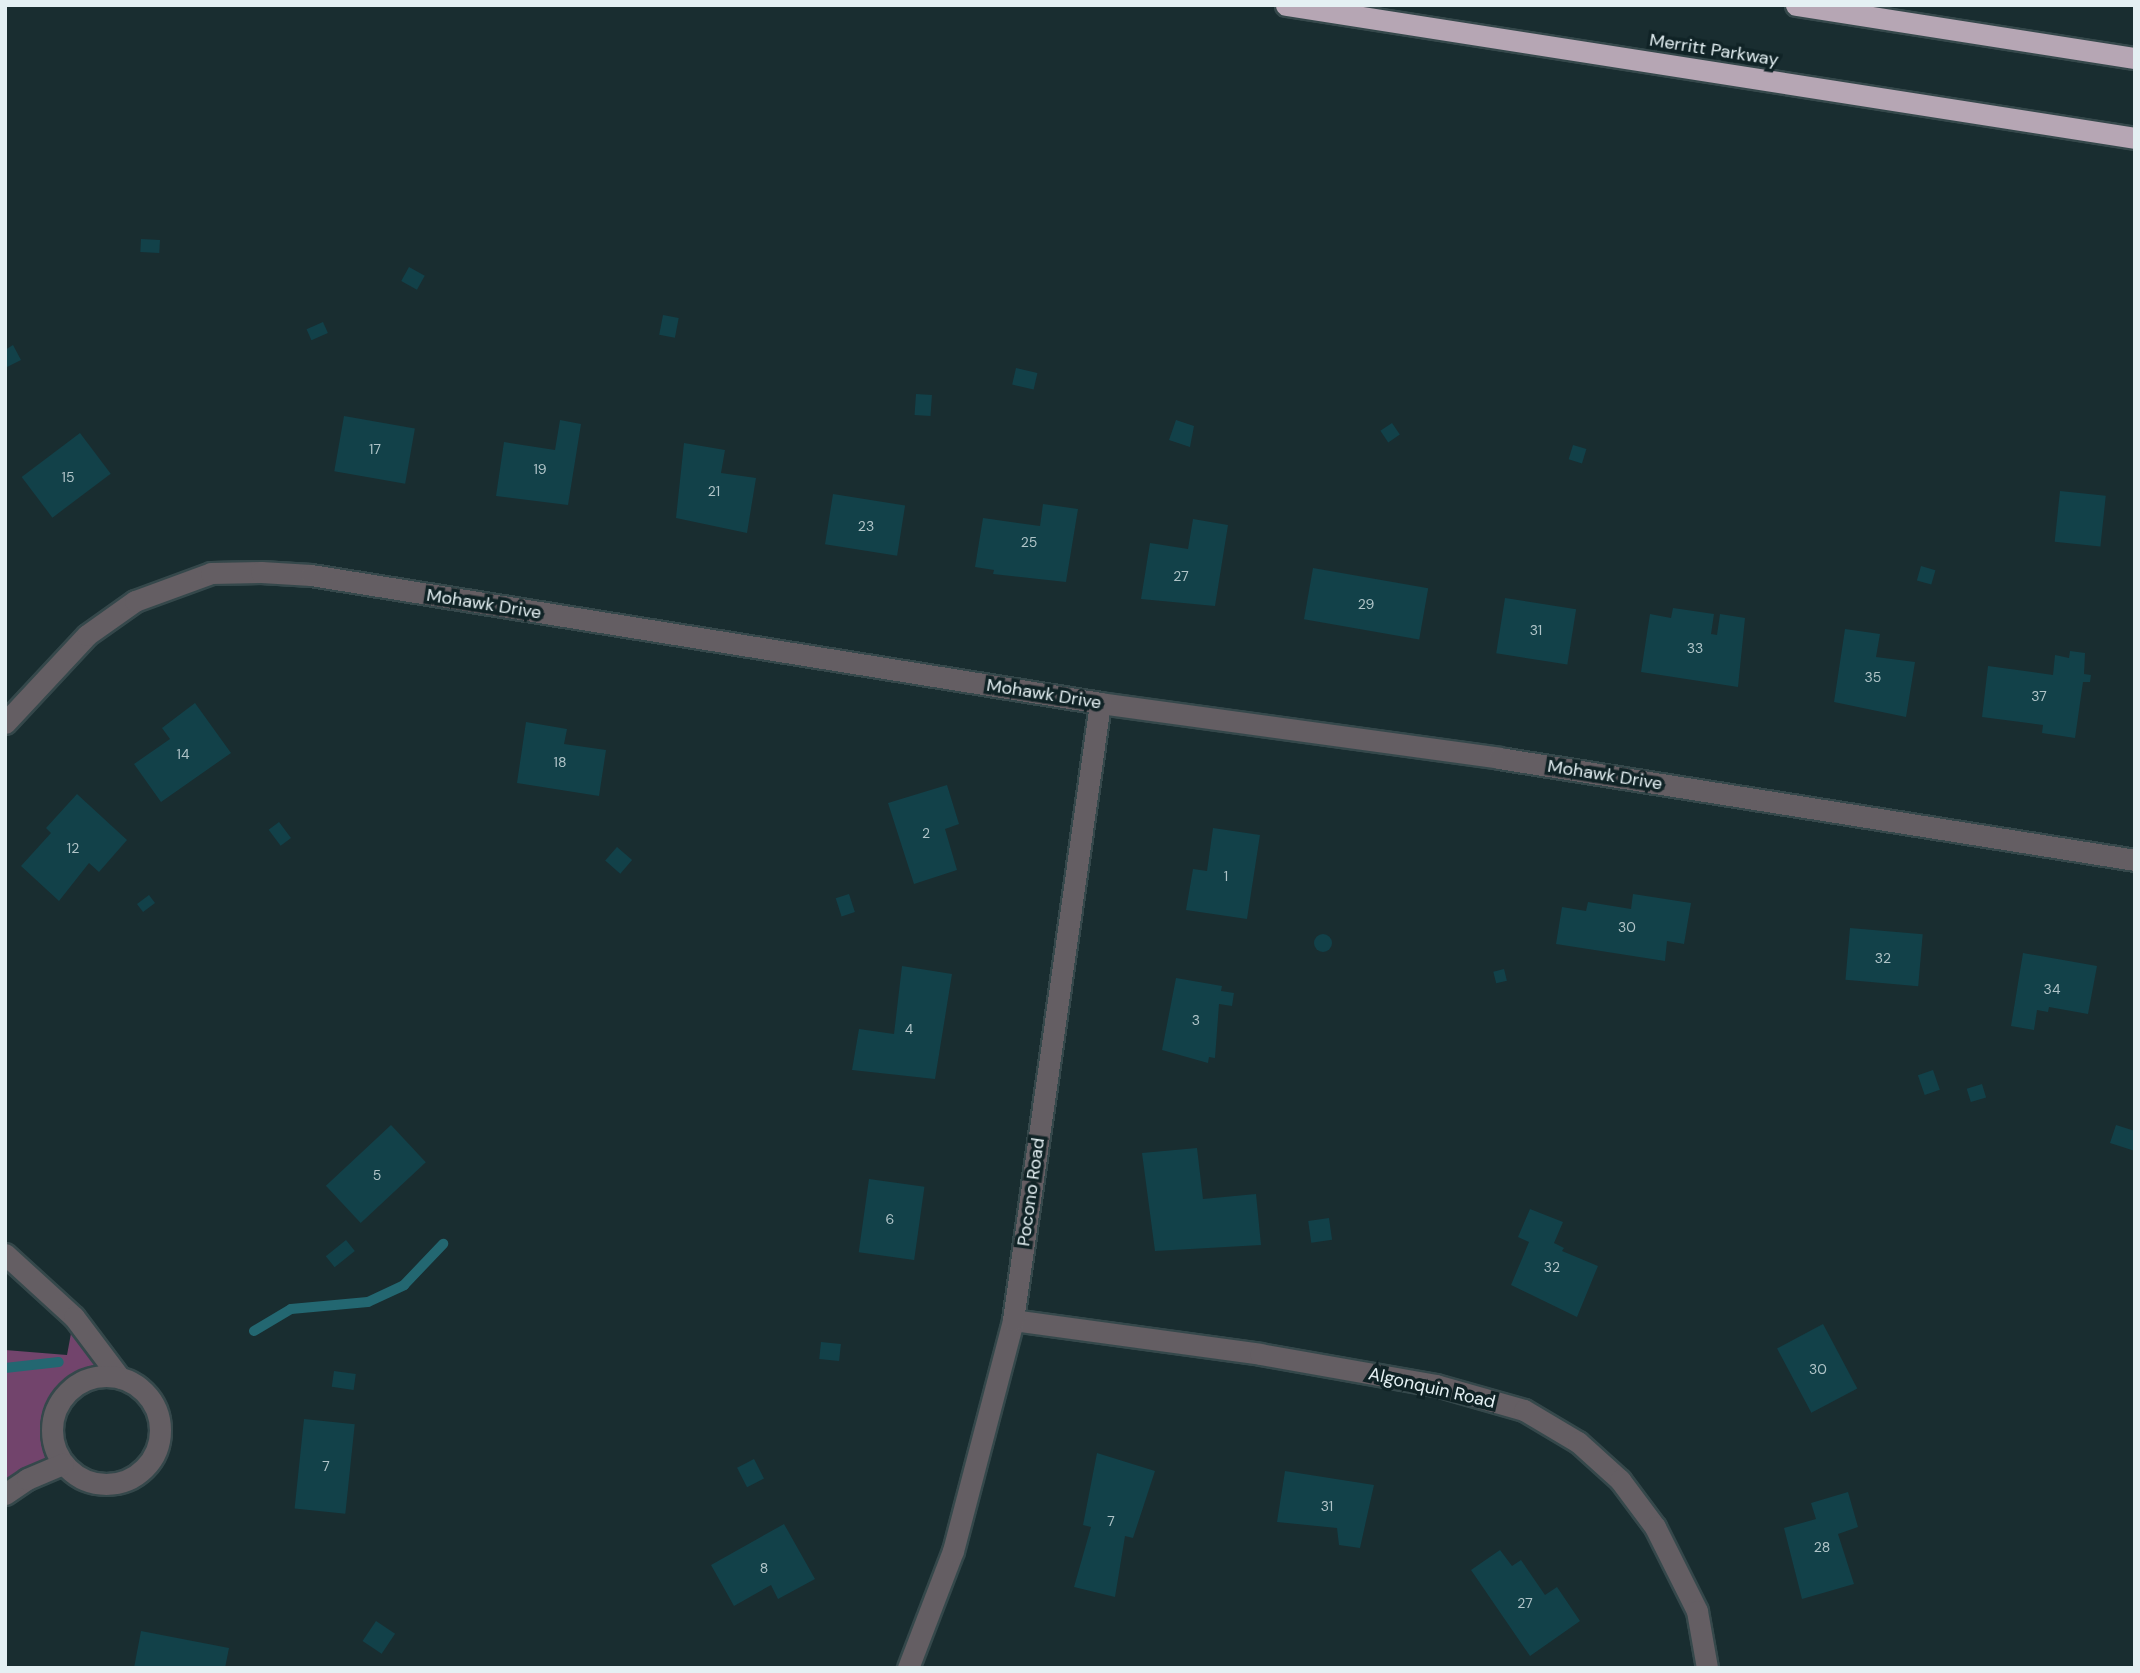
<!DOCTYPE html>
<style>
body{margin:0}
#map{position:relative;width:2140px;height:1673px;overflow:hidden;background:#192d30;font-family:"DM Sans",sans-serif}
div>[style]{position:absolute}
.forest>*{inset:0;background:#72446c}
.stream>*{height:10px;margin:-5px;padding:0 5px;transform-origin:5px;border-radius:5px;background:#236771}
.building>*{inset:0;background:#124149;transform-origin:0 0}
.round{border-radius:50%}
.roads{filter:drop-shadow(2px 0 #35484b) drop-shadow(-2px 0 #35484b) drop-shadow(0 2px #35484b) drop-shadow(0 -2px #35484b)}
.street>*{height:21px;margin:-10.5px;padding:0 10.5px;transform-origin:10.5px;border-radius:10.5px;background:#645e63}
.street>.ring{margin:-10.5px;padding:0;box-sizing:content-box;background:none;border:21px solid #645e63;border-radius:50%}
.highway>*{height:21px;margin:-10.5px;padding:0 10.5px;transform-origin:10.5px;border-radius:10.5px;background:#b6a6b4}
span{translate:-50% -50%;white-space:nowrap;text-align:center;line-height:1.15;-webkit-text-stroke:7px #102326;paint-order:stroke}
.number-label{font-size:14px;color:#b0c4c8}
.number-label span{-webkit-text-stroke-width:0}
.street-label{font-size:18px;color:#e4f0f3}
.frame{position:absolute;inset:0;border:7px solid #e4f0f3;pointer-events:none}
</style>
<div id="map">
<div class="forest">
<div style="clip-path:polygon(74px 1317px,120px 1378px,101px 1376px,66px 1392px,52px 1428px,54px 1447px,63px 1464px,5px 1494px,5px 1350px,67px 1355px)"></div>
</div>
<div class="stream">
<div style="left:254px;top:1331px;width:43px;rotate:-30.7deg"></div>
<div style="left:291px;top:1309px;width:77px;rotate:-5.2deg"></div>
<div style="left:368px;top:1302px;width:40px;rotate:-25deg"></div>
<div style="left:404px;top:1285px;width:57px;rotate:-46.4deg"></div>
<div style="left:5px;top:1368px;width:54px;rotate:-6.3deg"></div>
</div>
<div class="building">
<div style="left:141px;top:239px;width:19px;height:13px;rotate:3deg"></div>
<div style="left:409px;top:267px;width:18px;height:16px;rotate:29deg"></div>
<div style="left:663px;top:315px;width:16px;height:20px;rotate:11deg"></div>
<div style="left:323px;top:322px;width:12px;height:18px;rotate:66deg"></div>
<div style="clip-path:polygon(13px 345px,21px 360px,5px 368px,5px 350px)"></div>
<div style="left:1016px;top:368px;width:22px;height:17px;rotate:13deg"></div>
<div style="left:916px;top:394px;width:16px;height:21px;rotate:4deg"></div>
<div style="left:344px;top:416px;width:72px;height:56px;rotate:10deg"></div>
<div style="clip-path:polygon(560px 420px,581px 424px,568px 505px,496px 496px,504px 442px,555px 450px)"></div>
<div style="clip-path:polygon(1176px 420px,1194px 426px,1190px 447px,1169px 440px)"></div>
<div style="left:1392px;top:423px;width:14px;height:14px;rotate:56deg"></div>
<div style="left:80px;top:433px;width:51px;height:73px;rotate:53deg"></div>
<div style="clip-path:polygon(684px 443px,725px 450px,721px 473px,756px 478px,747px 533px,676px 518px)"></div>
<div style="left:1573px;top:445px;width:14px;height:15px;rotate:17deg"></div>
<div style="left:2060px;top:491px;width:46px;height:51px;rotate:6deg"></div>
<div style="left:833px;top:494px;width:73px;height:51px;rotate:9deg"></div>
<div style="clip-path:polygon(1043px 504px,1078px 509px,1066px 582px,993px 574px,994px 570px,975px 567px,983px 518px,1040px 526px)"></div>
<div style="clip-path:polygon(1193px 519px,1228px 525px,1215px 606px,1141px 599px,1150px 543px,1188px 549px)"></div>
<div style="left:1921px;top:566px;width:15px;height:15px;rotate:16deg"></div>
<div style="left:1313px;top:568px;width:117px;height:52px;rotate:10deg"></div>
<div style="left:1505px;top:598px;width:72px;height:56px;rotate:9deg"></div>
<div style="clip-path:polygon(1673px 608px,1714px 614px,1711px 634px,1717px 635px,1720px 614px,1745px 618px,1738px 687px,1641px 672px,1650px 614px,1671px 618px)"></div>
<div style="clip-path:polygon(1845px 629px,1880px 634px,1876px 657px,1915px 662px,1906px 717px,1834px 702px)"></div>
<div style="clip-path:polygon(2070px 651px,2085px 653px,2084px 674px,2091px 675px,2090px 682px,2083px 682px,2075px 738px,2042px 733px,2043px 725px,1982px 717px,1988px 666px,2053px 675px,2055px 655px,2069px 658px)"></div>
<div style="clip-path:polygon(195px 703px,231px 753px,161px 802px,134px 764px,170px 739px,162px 728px)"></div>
<div style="clip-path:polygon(526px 722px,567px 729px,564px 744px,606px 750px,599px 796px,517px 783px)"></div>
<div style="clip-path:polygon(947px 785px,959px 824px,945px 829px,957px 870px,914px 884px,888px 803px)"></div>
<div style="clip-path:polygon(77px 794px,127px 840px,99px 872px,89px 863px,59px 901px,21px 866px,51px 833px,46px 828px)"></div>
<div style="left:279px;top:822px;width:20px;height:13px;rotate:53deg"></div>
<div style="clip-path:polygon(1213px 828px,1260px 835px,1247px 919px,1186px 910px,1193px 869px,1207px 871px)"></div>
<div style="left:617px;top:847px;width:20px;height:18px;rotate:41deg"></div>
<div style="left:849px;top:894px;width:19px;height:14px;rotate:72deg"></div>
<div style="clip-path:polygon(1633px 894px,1691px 903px,1684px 944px,1667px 941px,1665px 961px,1556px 944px,1562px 907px,1586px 911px,1588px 902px,1631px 909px)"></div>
<div style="left:149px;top:895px;width:10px;height:15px;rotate:53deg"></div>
<div style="left:1850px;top:928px;width:73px;height:52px;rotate:5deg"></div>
<div class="round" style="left:1314px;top:934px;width:18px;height:18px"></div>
<div style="clip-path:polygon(2023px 953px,2097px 966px,2088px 1014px,2049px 1007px,2048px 1012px,2037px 1010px,2034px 1030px,2011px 1026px)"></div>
<div style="clip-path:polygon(902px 966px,952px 974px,935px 1079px,852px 1070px,859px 1029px,894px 1034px)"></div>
<div style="left:1504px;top:969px;width:12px;height:11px;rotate:76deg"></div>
<div style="clip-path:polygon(1176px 978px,1222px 986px,1221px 991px,1234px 993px,1232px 1006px,1219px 1004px,1215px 1058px,1209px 1057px,1208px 1063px,1162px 1050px)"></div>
<div style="left:1933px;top:1070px;width:21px;height:16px;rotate:71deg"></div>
<div style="left:1982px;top:1084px;width:14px;height:16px;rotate:73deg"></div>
<div style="left:391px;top:1125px;width:51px;height:89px;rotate:47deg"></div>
<div style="clip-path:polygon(2116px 1125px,2135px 1131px,2135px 1151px,2110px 1143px)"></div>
<div style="clip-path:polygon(1197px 1148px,1203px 1199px,1256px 1194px,1261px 1245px,1155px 1251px,1142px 1153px)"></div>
<div style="left:869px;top:1179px;width:56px;height:74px;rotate:8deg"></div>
<div style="clip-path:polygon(1530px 1209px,1563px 1222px,1554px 1243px,1564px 1248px,1562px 1251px,1598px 1266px,1577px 1317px,1511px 1285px,1529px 1242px,1518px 1237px)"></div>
<div style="left:1329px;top:1218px;width:22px;height:21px;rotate:82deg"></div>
<div style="left:346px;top:1240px;width:14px;height:26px;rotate:51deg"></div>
<div style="left:1823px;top:1324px;width:73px;height:52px;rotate:62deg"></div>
<div style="left:821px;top:1342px;width:20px;height:17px;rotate:6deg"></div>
<div style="left:334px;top:1371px;width:22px;height:16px;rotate:8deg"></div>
<div style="left:304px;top:1419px;width:51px;height:90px;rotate:6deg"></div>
<div style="clip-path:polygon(1097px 1453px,1155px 1471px,1133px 1538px,1125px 1536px,1115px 1597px,1074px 1587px,1091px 1527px,1083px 1525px)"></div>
<div style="left:754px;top:1459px;width:22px;height:19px;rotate:63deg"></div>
<div style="clip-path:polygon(1285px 1471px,1374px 1485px,1360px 1548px,1339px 1545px,1337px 1528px,1277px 1522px)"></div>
<div style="clip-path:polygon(1848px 1492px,1858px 1527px,1838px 1534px,1854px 1584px,1802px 1599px,1784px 1528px,1816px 1519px,1811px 1503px)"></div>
<div style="clip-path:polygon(784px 1524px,815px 1579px,778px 1599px,771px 1585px,734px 1606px,711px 1565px)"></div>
<div style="clip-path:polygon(1500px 1550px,1512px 1566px,1521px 1560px,1545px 1595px,1557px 1587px,1580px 1621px,1530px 1656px,1471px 1570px)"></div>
<div style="left:376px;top:1621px;width:23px;height:24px;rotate:34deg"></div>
<div style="clip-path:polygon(141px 1631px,229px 1648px,225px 1668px,134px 1668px)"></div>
</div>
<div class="roads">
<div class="street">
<div style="left:5px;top:723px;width:120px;rotate:-47deg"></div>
<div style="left:87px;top:635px;width:59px;rotate:-35.3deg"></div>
<div style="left:135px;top:601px;width:81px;rotate:-20.2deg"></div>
<div style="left:211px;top:573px;width:50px;rotate:-1.1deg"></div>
<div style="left:261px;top:572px;width:50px;rotate:3.4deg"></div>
<div style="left:311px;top:575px;width:799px;rotate:9.21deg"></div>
<div style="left:1100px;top:703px;width:403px;rotate:7.8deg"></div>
<div style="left:1499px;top:758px;width:644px;rotate:9.11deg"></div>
<div style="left:5px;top:1254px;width:93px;rotate:42.4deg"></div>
<div style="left:74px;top:1317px;width:76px;rotate:53deg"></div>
<div style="left:1013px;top:1320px;width:249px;rotate:7.8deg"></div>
<div style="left:1260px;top:1354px;width:179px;rotate:10deg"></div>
<div style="left:1436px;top:1385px;width:91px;rotate:15.9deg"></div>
<div style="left:1524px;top:1410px;width:63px;rotate:30.7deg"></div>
<div style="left:1578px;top:1442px;width:57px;rotate:42.1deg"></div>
<div style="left:1620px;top:1480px;width:59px;rotate:53.3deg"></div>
<div style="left:1655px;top:1527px;width:94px;rotate:63.4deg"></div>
<div style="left:1697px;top:1611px;width:58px;rotate:80deg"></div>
<div class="ring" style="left:52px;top:1376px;width:87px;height:87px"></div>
<div style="left:5px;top:1494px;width:27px;rotate:-34deg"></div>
<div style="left:27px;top:1479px;width:39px;rotate:-23deg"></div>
<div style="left:908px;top:1668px;width:125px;rotate:-69deg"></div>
<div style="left:953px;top:1551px;width:239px;rotate:-75.4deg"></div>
<div style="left:1013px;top:1320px;width:623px;rotate:-81.97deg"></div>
</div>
<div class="highway">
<div style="left:1286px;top:5px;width:859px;rotate:8.9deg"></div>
<div style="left:1796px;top:5px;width:343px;rotate:8.9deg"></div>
</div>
</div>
<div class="number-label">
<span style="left:375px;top:449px">17</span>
<span style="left:540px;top:469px">19</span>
<span style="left:68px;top:477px">15</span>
<span style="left:714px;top:491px">21</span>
<span style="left:866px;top:526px">23</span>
<span style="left:1029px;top:542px">25</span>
<span style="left:1181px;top:576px">27</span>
<span style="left:1366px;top:604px">29</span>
<span style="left:1536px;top:630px">31</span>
<span style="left:1695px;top:648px">33</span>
<span style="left:1873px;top:677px">35</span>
<span style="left:2039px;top:696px">37</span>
<span style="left:183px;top:754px">14</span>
<span style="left:560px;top:762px">18</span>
<span style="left:926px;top:833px">2</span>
<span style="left:73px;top:848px">12</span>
<span style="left:1226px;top:876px">1</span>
<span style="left:1627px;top:927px">30</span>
<span style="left:1883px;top:958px">32</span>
<span style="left:2052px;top:989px">34</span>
<span style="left:1196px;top:1020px">3</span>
<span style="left:909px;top:1029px">4</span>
<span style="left:377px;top:1175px">5</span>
<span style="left:890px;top:1219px">6</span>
<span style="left:1552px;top:1267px">32</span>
<span style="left:1818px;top:1369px">30</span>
<span style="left:326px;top:1466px">7</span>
<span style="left:1327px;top:1506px">31</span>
<span style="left:1111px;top:1521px">7</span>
<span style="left:1822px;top:1547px">28</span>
<span style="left:764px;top:1568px">8</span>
<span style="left:1525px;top:1603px">27</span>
</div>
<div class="street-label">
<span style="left:1714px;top:50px;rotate:9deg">Merritt Parkway</span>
<span style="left:484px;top:604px;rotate:9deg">Mohawk Drive</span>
<span style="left:1044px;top:694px;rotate:9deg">Mohawk Drive</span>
<span style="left:1605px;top:775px;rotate:9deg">Mohawk Drive</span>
<span style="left:1031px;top:1192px;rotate:-82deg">Pocono Road</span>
<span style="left:1432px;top:1388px;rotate:13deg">Algonquin Road</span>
</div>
<div class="frame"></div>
</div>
